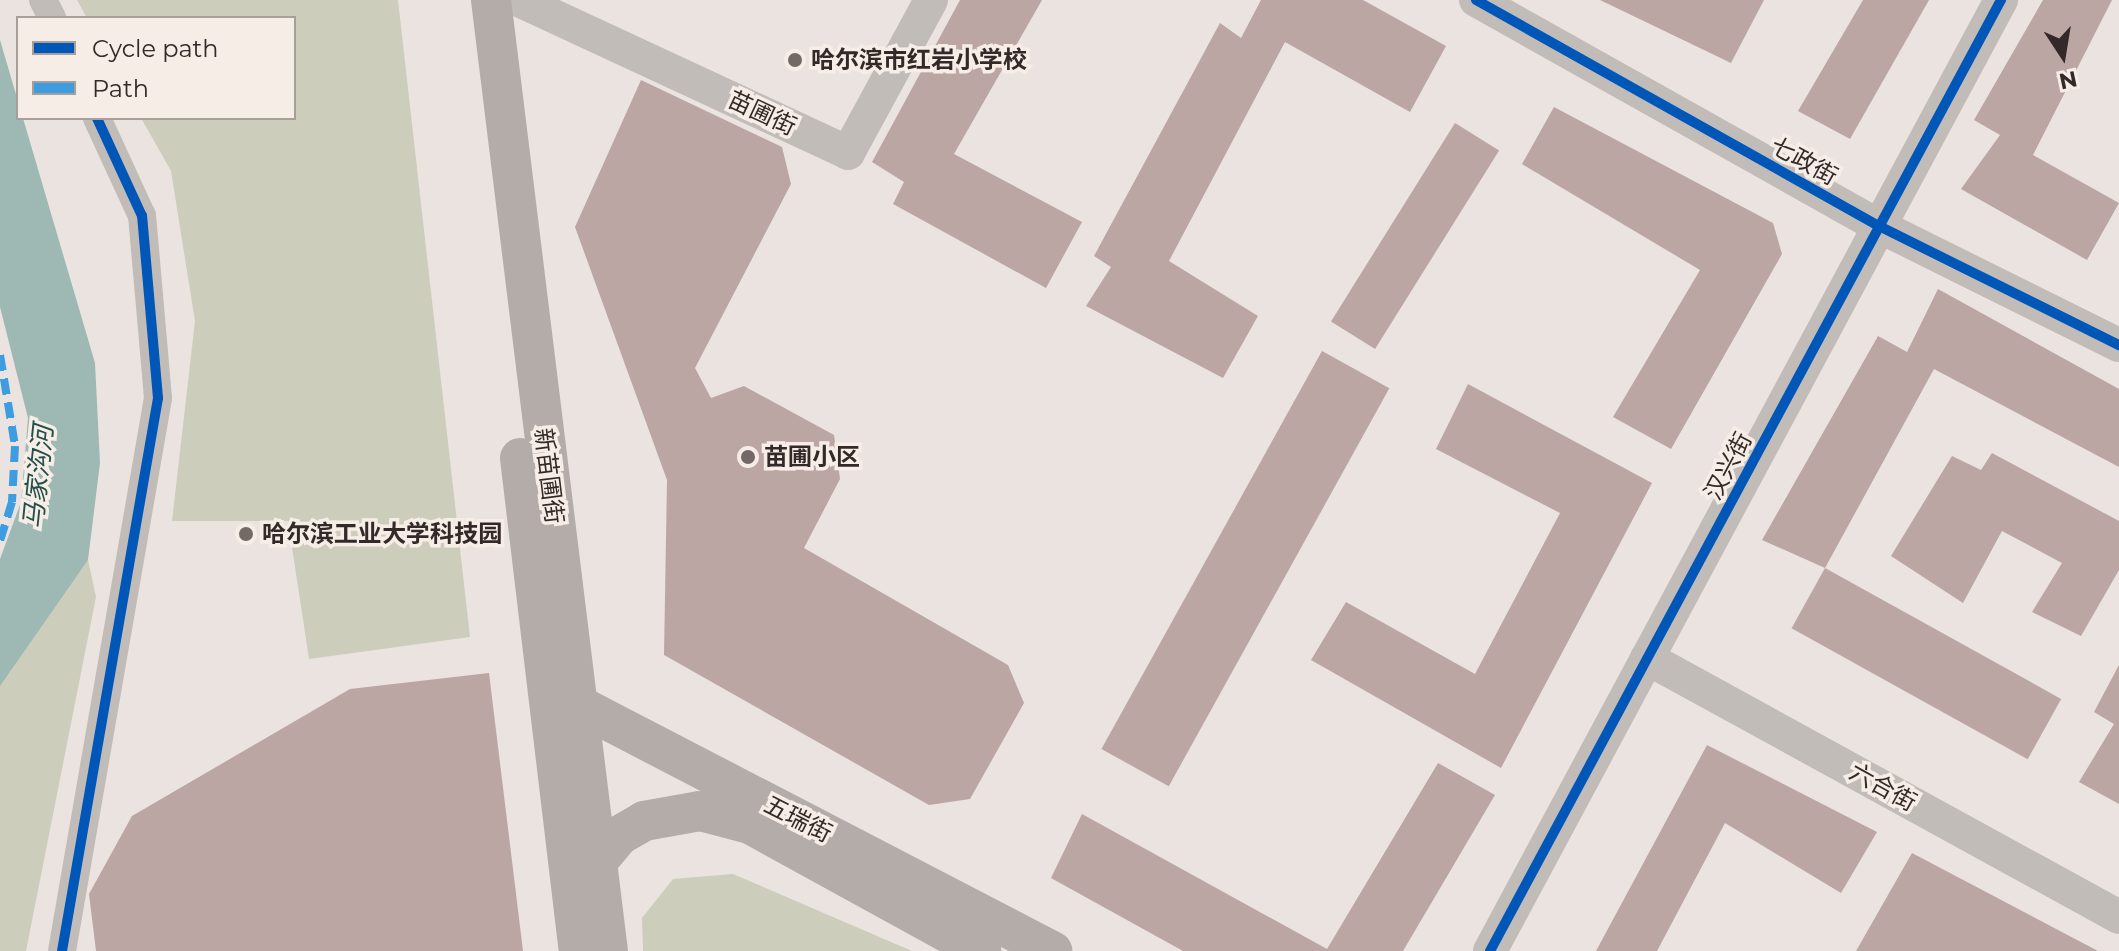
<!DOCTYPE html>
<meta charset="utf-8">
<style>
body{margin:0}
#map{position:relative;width:2119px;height:951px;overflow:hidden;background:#eae3df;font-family:Montserrat,"Noto Sans SC",sans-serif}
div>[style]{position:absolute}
.green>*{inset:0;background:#cdcdbb}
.water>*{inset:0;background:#9eb9b4}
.building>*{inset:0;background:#bba6a3;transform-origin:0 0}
.minor>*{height:28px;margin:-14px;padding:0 14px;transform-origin:14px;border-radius:14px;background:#c2bcb9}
.tertiary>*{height:34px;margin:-17px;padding:0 17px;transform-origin:17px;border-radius:17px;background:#c2bcb9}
.secondary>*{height:40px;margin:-20px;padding:0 20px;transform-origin:20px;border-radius:20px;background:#b3aca9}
.quiet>*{height:8px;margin-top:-4px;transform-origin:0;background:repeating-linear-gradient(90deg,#3e9ce0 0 16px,transparent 0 24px)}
.cycleway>*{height:10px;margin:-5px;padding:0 5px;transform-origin:5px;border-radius:5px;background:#0057b8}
.dots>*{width:22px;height:22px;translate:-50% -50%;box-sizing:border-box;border:4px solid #f6ede7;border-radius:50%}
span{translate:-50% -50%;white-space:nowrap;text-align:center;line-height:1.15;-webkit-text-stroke:7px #f6ede7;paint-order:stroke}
.poi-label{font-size:24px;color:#332928;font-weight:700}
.left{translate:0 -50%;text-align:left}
.street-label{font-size:24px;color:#332928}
.water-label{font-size:26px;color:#234e4a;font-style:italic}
.legend{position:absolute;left:16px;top:16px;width:280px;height:104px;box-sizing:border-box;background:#f6ede7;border:2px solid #a89f9b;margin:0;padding:10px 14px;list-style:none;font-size:24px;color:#332928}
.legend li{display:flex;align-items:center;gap:16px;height:40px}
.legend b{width:40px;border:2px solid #a89f9b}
.north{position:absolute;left:2023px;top:16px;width:80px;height:80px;-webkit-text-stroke:6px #f6ede7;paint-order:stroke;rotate:168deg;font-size:22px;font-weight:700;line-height:32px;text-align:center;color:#332928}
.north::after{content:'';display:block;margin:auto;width:28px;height:36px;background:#332928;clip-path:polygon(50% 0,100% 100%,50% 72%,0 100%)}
</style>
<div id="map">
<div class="green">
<div style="clip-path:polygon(77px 0,398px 0,470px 637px,309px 659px,288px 521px,172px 521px,195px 321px,171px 171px,141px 118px,294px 118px,294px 18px,87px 18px)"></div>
<div style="clip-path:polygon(88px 560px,96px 597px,26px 951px,0 951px,0 682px)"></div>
<div style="clip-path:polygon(733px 874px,912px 951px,643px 951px,642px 918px,673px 879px)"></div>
</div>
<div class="water">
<div style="clip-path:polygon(0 40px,95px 363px,100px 463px,88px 560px,0 686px,0 559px,21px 502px,28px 418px,0 307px)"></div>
</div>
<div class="building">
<div style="clip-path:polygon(960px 0,1042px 0,954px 154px,1082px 222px,1046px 288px,893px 204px,904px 182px,872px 162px)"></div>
<div style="clip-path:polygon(1261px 0,1363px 0,1446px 46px,1410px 112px,1285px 42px,1169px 261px,1258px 316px,1223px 378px,1086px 306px,1111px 267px,1094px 256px,1220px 23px,1241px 38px)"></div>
<div style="clip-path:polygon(1600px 0,1764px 0,1731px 63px)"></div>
<div style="clip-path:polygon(1863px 0,1929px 0,1850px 139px,1798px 111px)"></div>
<div style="clip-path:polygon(2043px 0,2112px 0,2033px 155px,2119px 203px,2087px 260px,1961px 189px,2000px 135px,1974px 120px)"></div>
<div style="clip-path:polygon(641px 80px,782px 147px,791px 184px,695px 368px,711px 398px,744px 386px,834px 435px,840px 479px,804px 548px,1008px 665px,1024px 703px,970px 799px,929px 805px,664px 655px,667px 480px,575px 227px)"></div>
<div style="clip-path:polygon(1554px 107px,1773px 223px,1782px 254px,1671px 449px,1613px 417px,1700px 270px,1522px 164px)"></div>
<div style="left:1455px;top:123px;width:52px;height:234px;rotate:32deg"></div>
<div style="clip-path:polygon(1938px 289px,2119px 389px,2119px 467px,1934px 369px,1825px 568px,1762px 540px,1878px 336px,1907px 352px)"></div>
<div style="left:1322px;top:351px;width:77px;height:455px;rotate:29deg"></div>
<div style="clip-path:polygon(1468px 384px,1652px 483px,1501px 768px,1311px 660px,1346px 602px,1475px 674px,1560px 513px,1436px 449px)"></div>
<div style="clip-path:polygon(1992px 453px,2119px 521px,2119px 570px,2081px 636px,2032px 612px,2062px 563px,2002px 531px,1963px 603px,1891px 556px,1952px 456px,1981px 470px)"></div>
<div style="left:1825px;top:568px;width:270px;height:69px;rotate:29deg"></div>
<div style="clip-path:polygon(2119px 665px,2119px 804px,2079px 782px,2114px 724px,2094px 712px)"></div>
<div style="clip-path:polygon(489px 673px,523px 951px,96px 951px,89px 894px,132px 816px,350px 689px)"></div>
<div style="clip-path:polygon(1707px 745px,1877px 832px,1841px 893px,1725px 823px,1657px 951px,1596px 951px)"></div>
<div style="clip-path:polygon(1438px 763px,1495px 795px,1403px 951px,1183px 951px,1051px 878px,1082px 814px,1327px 949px)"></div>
<div style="clip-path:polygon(1912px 853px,2098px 951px,1856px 951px)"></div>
</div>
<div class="minor">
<div style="left:43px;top:0;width:20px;rotate:63deg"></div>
<div style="left:62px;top:951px;width:561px;rotate:-80.15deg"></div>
<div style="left:158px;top:398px;width:183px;rotate:-95deg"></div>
<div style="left:142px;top:216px;width:108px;rotate:-114.7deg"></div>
</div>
<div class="tertiary">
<div style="left:519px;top:0;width:363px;rotate:24.9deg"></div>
<div style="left:848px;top:153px;width:174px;rotate:-61.5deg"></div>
<div style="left:1476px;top:0;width:462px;rotate:29.3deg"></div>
<div style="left:1879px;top:226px;width:268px;rotate:26.4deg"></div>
<div style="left:1647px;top:658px;width:538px;rotate:28.75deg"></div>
<div style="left:1490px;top:951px;width:1080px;rotate:-61.75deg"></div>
</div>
<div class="secondary">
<div style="left:491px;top:0;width:958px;rotate:82.99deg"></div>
<div style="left:520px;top:458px;width:497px;rotate:83.2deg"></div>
<div style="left:559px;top:695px;width:556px;rotate:27.44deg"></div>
<div style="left:597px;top:862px;width:35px;rotate:-50deg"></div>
<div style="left:620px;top:835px;width:28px;rotate:-30deg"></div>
<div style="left:644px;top:821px;width:57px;rotate:-10.1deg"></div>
<div style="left:700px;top:811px;width:52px;rotate:14.6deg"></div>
<div style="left:750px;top:824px;width:264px;rotate:28.8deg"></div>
</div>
<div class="quiet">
<div style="left:0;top:355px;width:92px;rotate:80.6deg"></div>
<div style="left:15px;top:446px;width:56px;rotate:93.1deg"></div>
<div style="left:12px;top:502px;width:41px;rotate:107.1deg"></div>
</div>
<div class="cycleway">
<div style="left:1476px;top:0;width:462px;rotate:29.3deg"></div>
<div style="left:1879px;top:226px;width:268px;rotate:26.4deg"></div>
<div style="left:62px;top:951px;width:561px;rotate:-80.15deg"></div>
<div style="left:158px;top:398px;width:183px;rotate:-95deg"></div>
<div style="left:142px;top:216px;width:108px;rotate:-114.7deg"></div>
<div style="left:1490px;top:951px;width:1080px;rotate:-61.75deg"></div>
</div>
<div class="dots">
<div style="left:795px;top:60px;background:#736a68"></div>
<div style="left:748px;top:457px;background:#736a68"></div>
<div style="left:246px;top:534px;background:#736a68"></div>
</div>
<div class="poi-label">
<span class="left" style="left:811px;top:60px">哈尔滨市红岩小学校</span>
<span class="left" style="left:764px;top:457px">苗圃小区</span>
<span class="left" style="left:262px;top:534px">哈尔滨工业大学科技园</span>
</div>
<div class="street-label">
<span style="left:762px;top:113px;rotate:25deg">苗圃街</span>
<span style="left:1804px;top:161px;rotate:29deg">七政街</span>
<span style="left:1728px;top:466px;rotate:-62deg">汉兴街</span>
<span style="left:549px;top:476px;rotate:83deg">新苗圃街</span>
<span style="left:1883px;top:787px;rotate:29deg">六合街</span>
<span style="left:798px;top:819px;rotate:27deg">五瑞街</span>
</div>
<div class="water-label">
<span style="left:39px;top:477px;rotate:-84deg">马家沟河</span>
</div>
<ul class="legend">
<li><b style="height:10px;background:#0057b8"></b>Cycle path</li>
<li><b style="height:10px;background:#3e9ce0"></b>Path</li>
</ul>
<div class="north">N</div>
</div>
